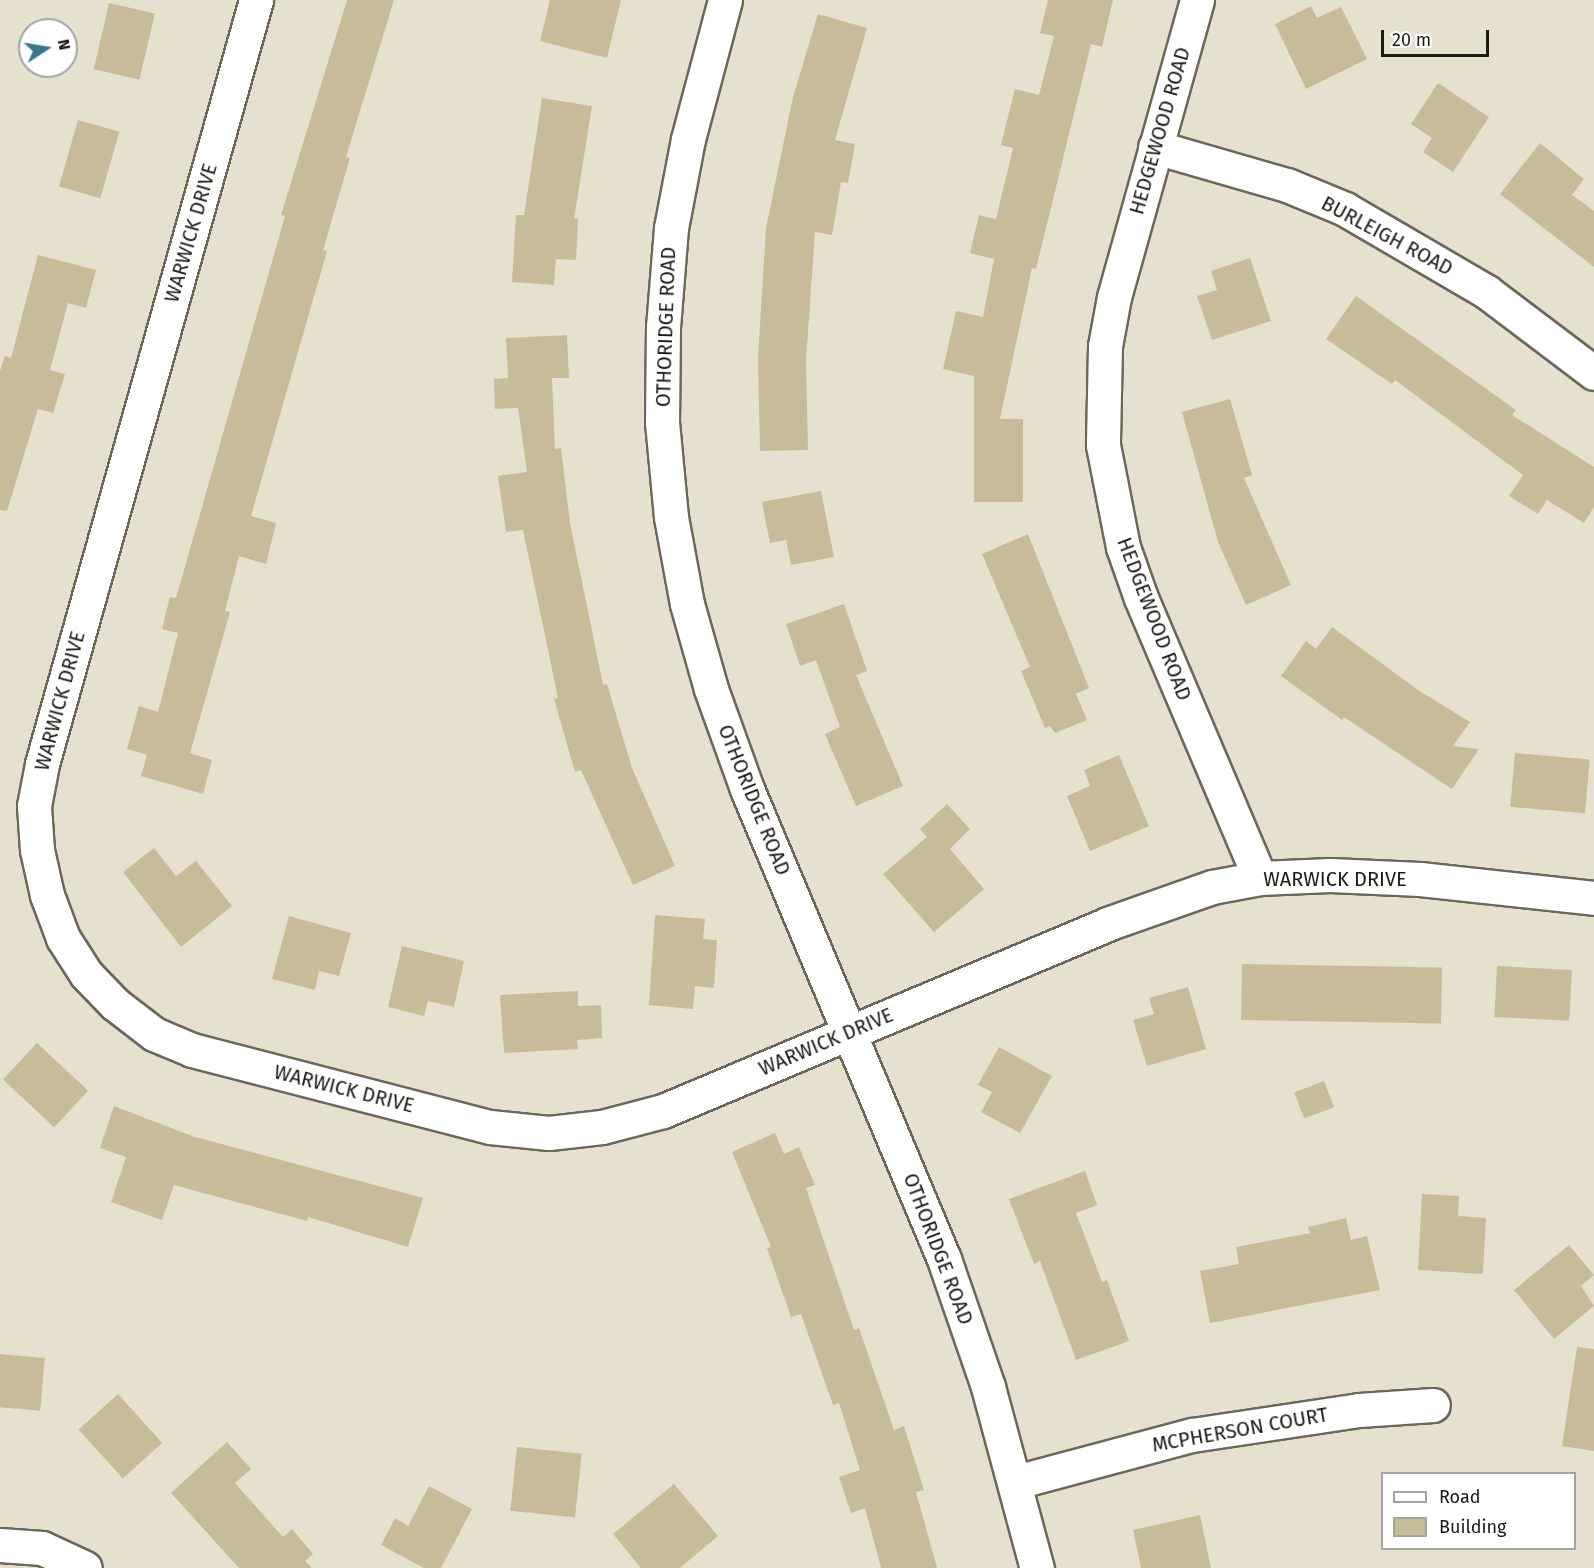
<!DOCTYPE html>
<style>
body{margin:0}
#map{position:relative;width:1594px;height:1568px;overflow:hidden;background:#e6e0cf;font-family:"Fira Sans",sans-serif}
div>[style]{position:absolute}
.building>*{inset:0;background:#c7bc9a;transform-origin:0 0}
.roads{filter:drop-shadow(2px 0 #6c6758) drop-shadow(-2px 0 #6c6758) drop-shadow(0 2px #6c6758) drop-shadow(0 -2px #6c6758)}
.street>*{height:33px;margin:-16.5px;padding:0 16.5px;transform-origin:16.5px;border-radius:16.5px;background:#fff}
span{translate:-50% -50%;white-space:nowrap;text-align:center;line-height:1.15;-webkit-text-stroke:4.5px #fff;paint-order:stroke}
.street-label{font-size:20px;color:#1c1a14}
.legend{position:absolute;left:1381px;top:1472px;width:195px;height:78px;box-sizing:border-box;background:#fff;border:2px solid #a4a3a1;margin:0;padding:8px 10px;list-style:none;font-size:18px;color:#1c1a14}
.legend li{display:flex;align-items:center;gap:12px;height:30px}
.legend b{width:30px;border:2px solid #a4a3a1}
.north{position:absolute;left:18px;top:18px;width:60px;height:60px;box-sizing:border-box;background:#fff;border:2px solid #a4a3a1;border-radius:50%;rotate:78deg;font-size:16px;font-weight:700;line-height:24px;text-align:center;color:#1c1a14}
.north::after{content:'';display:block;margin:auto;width:21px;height:27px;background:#39788c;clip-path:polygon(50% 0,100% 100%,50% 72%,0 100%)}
.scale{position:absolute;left:1381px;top:30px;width:108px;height:27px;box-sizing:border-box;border:3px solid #1c1a14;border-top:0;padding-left:8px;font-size:18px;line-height:21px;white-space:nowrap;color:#1c1a14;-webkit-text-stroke:4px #fff;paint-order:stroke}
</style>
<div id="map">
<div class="building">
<div style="clip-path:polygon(347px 0,394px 0,346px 157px,350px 158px,323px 250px,327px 251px,251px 516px,276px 523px,266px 564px,239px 556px,225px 611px,230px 612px,190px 753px,212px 760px,203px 794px,141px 776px,147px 755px,127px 749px,139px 706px,158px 712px,178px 633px,162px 629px,170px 597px,176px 598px,285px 216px,281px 215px)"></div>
<div style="clip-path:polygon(550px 0,621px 0,607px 58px,540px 41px)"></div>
<div style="clip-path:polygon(1048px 0,1113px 0,1102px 47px,1091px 44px,1036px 269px,1032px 268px,1000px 419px,1023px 419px,1023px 502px,974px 502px,974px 376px,943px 369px,956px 311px,983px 317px,994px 259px,970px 253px,979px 215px,996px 219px,1013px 148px,1001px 145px,1015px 89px,1039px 95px,1054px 36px,1040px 33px)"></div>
<div style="left:109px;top:3px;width:47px;height:68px;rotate:13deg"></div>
<div style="clip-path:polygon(1311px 6px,1317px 18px,1341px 7px,1367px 59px,1306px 89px,1275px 24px)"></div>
<div style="clip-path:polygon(818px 14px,867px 28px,835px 140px,855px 144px,848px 183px,841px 182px,832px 235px,815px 232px,806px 360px,808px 450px,760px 451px,758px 358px,766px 228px,793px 97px)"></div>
<div style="clip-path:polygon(1438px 83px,1489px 117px,1453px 172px,1423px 152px,1432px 138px,1411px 124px)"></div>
<div style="clip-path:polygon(542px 98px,592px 106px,574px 219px,578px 219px,576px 260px,556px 259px,554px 285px,512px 282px,516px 215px,524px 215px)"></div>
<div style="left:78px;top:120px;width:43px;height:69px;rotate:16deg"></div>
<div style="clip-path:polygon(1540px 143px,1584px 179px,1572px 195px,1594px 211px,1594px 267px,1500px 194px)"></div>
<div style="clip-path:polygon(38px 255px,96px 270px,86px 308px,68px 303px,50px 370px,65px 374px,53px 413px,38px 409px,7px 511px,0 510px,0 371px,5px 356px,11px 358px)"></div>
<div style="clip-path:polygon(1250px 258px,1271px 321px,1212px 340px,1197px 296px,1217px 290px,1211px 271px)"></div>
<div style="clip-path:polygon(1356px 296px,1516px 410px,1512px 415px,1594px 467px,1594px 507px,1584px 523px,1547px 500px,1538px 514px,1509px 496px,1523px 475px,1395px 380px,1392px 384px,1326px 339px)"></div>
<div style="clip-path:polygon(567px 335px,569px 378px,552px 378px,555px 449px,561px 448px,570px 523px,603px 685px,607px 684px,632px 768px,675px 866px,633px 885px,581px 770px,575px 772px,554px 699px,558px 698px,523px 530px,506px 532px,498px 476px,527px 472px,518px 408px,495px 409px,494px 379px,508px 378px,506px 338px)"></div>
<div style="clip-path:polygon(1230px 399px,1252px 475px,1244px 478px,1291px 585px,1246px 605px,1218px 542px,1182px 412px)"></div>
<div style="clip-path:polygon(821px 491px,834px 557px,791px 565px,786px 540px,770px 543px,762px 502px)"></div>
<div style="clip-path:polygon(1028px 534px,1089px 688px,1076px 694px,1087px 720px,1055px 733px,1050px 726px,1045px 728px,1021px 671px,1030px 667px,982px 554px)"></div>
<div style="clip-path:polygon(844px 604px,867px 671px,856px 675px,903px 786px,856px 806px,825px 734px,840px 727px,816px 660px,800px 666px,786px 624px)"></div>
<div style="clip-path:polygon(1332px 627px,1418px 690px,1470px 722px,1453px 746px,1479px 749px,1452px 789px,1344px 717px,1342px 720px,1281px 676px,1306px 641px,1316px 649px)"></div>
<div style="left:1515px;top:753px;width:75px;height:54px;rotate:5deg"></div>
<div style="clip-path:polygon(1119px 755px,1149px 826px,1090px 851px,1067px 796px,1090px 786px,1084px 770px)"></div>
<div style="clip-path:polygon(947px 804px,970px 829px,950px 849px,984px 889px,934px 932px,883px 874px,927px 837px,920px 829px)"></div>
<div style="clip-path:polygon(154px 848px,176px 876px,196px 861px,232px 906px,181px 947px,123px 872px)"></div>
<div style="clip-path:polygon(655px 915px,705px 919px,703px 939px,717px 940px,714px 988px,695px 986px,693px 1009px,649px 1005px)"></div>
<div style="clip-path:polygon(289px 916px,351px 933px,339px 976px,319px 971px,315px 990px,272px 979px)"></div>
<div style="clip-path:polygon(402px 946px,464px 961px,454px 1007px,428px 1001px,424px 1016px,388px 1007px)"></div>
<div style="left:1242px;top:964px;width:200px;height:56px;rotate:1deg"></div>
<div style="left:1497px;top:966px;width:75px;height:51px;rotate:3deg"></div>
<div style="clip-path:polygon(1188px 987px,1206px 1049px,1147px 1066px,1133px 1020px,1154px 1014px,1149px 998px)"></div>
<div style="clip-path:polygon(578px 991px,578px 1006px,601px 1005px,602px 1038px,577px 1040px,578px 1049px,504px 1053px,500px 995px)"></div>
<div style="left:37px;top:1043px;width:70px;height:50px;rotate:43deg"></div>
<div style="clip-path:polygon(999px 1047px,1052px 1076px,1020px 1133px,981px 1112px,992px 1092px,978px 1085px)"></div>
<div style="left:1324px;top:1081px;width:28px;height:32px;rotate:69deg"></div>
<div style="clip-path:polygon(114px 1106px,192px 1136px,423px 1198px,408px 1247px,308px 1217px,307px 1221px,174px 1185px,162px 1220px,111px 1202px,126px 1157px,100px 1148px)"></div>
<div style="clip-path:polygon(775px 1133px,784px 1154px,799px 1147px,815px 1185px,806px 1188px,854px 1330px,859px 1328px,894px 1430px,904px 1426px,924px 1490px,916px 1492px,937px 1568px,881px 1568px,865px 1508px,851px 1513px,839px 1477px,860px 1470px,839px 1403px,833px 1405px,801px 1314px,791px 1317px,767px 1248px,771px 1247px,732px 1152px)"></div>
<div style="clip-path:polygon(1085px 1171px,1097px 1205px,1076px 1213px,1102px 1282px,1107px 1280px,1129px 1341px,1076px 1360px,1040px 1261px,1034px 1264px,1009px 1199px)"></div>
<div style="clip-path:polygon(1422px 1194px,1459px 1196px,1458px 1216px,1486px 1218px,1483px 1274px,1418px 1270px)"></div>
<div style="clip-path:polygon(1346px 1218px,1351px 1240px,1367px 1236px,1380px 1290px,1210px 1323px,1200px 1271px,1239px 1264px,1236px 1247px,1310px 1233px,1308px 1227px)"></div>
<div style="clip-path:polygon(1569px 1245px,1594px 1275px,1581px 1286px,1594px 1306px,1554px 1339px,1514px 1290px)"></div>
<div style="clip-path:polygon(1577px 1347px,1594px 1349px,1594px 1451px,1562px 1446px)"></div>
<div style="left:0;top:1354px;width:45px;height:53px;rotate:5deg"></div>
<div style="left:118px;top:1394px;width:66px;height:53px;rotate:48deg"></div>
<div style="clip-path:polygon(227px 1442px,251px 1469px,235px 1483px,283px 1537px,292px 1529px,313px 1554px,305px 1561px,312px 1568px,239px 1568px,171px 1493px)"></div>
<div style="left:517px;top:1447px;width:65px;height:64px;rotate:6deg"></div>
<div style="clip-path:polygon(674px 1484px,718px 1536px,680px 1568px,641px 1568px,613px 1534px)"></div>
<div style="clip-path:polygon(429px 1486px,472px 1509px,441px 1568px,424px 1568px,381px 1545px,395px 1518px,408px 1526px)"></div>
<div style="clip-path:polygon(1200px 1515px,1211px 1568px,1141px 1568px,1133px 1530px)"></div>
</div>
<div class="roads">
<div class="street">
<div style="left:256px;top:0;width:793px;rotate:105.65deg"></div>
<div style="left:42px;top:764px;width:43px;rotate:100.8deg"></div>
<div style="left:34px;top:806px;width:44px;rotate:86.1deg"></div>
<div style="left:37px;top:850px;width:46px;rotate:77.5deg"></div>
<div style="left:47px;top:895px;width:46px;rotate:69.6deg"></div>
<div style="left:63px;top:938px;width:43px;rotate:57.4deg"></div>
<div style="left:86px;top:974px;width:42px;rotate:46deg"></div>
<div style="left:115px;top:1004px;width:49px;rotate:37.6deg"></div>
<div style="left:154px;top:1034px;width:41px;rotate:22.8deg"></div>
<div style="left:192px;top:1050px;width:308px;rotate:14.5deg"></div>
<div style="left:490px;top:1127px;width:59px;rotate:5.8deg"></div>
<div style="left:549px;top:1133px;width:53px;rotate:-6.5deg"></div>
<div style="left:602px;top:1127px;width:63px;rotate:-14.7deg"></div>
<div style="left:663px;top:1111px;width:482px;rotate:-22.8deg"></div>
<div style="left:1107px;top:924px;width:111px;rotate:-19.4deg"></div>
<div style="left:1212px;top:887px;width:49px;rotate:-10.6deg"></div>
<div style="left:1260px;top:878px;width:70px;rotate:-2.5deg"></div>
<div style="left:1330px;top:875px;width:90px;rotate:2.5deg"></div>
<div style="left:1420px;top:879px;width:175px;rotate:6.2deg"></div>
<div style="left:725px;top:0;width:144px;rotate:104.9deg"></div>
<div style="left:688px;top:139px;width:91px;rotate:100.8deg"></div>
<div style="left:671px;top:228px;width:99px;rotate:94.6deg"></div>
<div style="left:663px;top:327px;width:95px;rotate:90.6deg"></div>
<div style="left:662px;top:422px;width:95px;rotate:84.6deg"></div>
<div style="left:671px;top:517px;width:88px;rotate:79.6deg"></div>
<div style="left:687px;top:604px;width:88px;rotate:74.2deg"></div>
<div style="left:711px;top:689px;width:106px;rotate:70.2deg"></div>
<div style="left:747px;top:789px;width:510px;rotate:67.26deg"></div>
<div style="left:944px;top:1259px;width:135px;rotate:71deg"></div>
<div style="left:988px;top:1387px;width:188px;rotate:74.9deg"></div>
<div style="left:1197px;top:0;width:308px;rotate:105.6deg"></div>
<div style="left:1114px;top:297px;width:50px;rotate:100.4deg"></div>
<div style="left:1105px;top:346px;width:99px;rotate:91.2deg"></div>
<div style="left:1103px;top:445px;width:104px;rotate:78.9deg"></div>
<div style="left:1123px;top:547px;width:54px;rotate:70.6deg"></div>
<div style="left:1141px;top:598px;width:304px;rotate:67deg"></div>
<div style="left:1155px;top:147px;width:137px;rotate:16.1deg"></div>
<div style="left:1287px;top:185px;width:63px;rotate:22.5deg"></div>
<div style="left:1345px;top:209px;width:164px;rotate:30.3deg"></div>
<div style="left:1487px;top:292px;width:134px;rotate:37.1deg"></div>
<div style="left:1016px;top:1482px;width:182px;rotate:-15deg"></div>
<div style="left:1192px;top:1435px;width:169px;rotate:-8.5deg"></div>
<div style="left:1359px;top:1410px;width:74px;rotate:-3.9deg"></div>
<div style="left:0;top:1545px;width:42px;rotate:4.1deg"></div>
<div style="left:42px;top:1548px;width:47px;rotate:24.9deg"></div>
</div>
</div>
<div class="street-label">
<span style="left:1160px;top:131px;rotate:-74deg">HEDGEWOOD ROAD</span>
<span style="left:191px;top:233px;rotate:-74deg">WARWICK DRIVE</span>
<span style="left:1387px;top:236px;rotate:28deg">BURLEIGH ROAD</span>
<span style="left:666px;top:327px;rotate:-88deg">OTHORIDGE ROAD</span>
<span style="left:1154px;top:619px;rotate:69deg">HEDGEWOOD ROAD</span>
<span style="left:60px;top:701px;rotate:-75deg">WARWICK DRIVE</span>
<span style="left:754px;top:800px;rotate:68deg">OTHORIDGE ROAD</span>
<span style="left:1335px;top:879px">WARWICK DRIVE</span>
<span style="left:826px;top:1042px;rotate:-23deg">WARWICK DRIVE</span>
<span style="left:344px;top:1089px;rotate:14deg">WARWICK DRIVE</span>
<span style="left:938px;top:1249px;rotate:69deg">OTHORIDGE ROAD</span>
<span style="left:1240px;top:1430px;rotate:-10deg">MCPHERSON COURT</span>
</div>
<ul class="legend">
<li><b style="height:8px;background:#fff"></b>Road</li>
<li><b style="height:16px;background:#c7bc9a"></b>Building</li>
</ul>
<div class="north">N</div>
<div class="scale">20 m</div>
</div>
